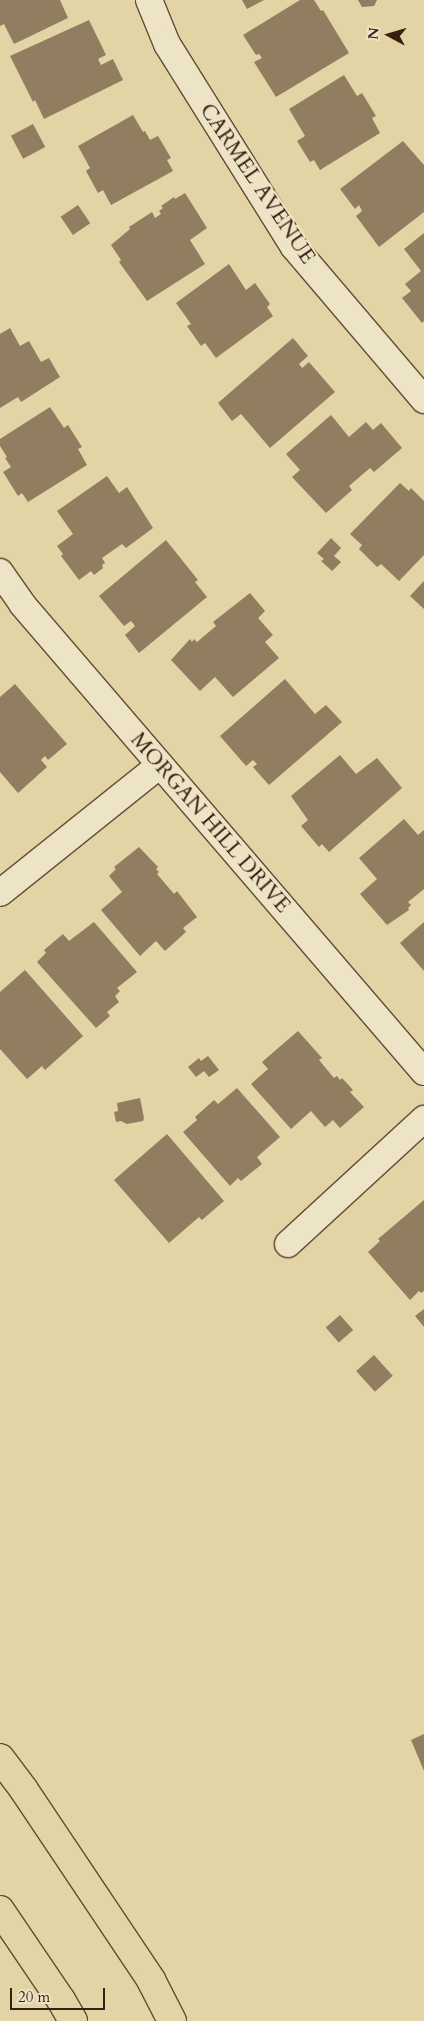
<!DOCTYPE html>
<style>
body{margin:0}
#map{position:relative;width:424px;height:2021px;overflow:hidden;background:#e3d4a6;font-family:Cardo,serif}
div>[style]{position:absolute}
.building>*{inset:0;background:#917d5f;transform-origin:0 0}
.roads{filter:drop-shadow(1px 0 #634c37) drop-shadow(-1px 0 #634c37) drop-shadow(0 1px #634c37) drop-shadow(0 -1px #634c37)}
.minor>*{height:26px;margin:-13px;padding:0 13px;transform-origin:13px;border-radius:13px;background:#ede3c5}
.primary>*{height:28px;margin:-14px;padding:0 14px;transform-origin:14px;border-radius:14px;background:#e3d4a6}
span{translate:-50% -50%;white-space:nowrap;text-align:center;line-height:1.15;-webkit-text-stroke:4.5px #ede3c5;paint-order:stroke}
.street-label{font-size:21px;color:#381f12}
.north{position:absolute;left:364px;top:10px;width:50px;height:50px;-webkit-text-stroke:4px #ede3c5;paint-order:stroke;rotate:276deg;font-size:14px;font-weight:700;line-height:20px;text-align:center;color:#381f12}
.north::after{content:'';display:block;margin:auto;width:18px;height:22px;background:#381f12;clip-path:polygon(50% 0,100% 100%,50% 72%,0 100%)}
.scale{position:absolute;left:10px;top:1988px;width:95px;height:22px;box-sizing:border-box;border:2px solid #381f12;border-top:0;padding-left:6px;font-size:15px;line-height:18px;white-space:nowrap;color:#381f12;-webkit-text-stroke:4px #ede3c5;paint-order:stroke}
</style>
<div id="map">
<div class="building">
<div style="clip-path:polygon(0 0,60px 0,68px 18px,14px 44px,4px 24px,0 26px)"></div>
<div style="clip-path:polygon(242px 0,264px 0,247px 9px)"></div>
<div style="clip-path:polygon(300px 0,314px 0,321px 11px,323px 10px,349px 53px,276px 97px,254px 62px,262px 58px,259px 54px,256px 55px,243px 35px)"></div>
<div style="clip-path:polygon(358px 0,377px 0,374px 6px,362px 7px)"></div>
<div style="clip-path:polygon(89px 20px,106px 55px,98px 59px,101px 65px,113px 59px,123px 80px,44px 119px,35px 100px,33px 102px,10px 56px)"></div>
<div style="clip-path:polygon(344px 75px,357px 96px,362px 93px,376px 116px,372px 118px,380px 133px,320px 170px,314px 160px,310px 162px,297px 141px,305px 136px,289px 109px)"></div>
<div style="clip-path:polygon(133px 115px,143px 132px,145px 131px,150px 140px,158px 136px,171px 158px,167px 160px,173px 171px,111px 205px,103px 190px,98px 193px,86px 171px,90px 168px,78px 146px)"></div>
<div style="left:33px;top:124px;width:26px;height:25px;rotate:62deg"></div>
<div style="clip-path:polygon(403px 141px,424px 165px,424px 212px,379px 247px,356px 216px,362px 211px,359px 205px,355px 209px,340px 189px)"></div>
<div style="clip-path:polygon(185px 193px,207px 228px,190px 240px,205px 264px,147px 301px,119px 262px,121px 260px,111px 245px,130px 229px,129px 227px,152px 212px,155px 218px,161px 214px,159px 211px,163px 208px,161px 206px,174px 197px,175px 199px)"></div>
<div style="left:78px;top:205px;width:22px;height:21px;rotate:56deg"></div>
<div style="clip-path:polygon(424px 233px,424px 321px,422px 323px,402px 298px,411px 291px,405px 284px,421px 271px,404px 249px)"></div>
<div style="clip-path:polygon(229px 264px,246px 290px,255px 283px,270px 304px,267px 307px,273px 316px,216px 358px,205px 343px,201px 346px,187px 326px,191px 324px,176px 303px)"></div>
<div style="clip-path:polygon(10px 328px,20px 346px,29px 341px,41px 362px,49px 358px,60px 377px,21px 402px,18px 397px,0 408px,0 334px)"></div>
<div style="clip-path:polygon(293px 338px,308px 356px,299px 364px,302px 368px,309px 362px,335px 392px,270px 448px,241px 414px,232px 421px,218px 403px)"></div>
<div style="clip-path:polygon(50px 407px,64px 428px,68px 425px,82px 447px,78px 449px,87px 465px,28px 502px,22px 493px,18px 496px,3px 472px,11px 467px,5px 458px,7px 457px,0 446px,0 439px)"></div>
<div style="clip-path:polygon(331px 415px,349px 437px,366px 422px,373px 430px,381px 423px,402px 448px,374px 472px,370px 468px,349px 486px,352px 490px,326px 513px,292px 477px,300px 470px,286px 454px)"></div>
<div style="clip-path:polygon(107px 476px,119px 493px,127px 487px,153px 528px,126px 548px,122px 544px,102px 558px,105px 563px,102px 565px,103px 568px,94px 575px,91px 571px,79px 580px,61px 556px,63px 554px,57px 546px,73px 534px,57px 511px)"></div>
<div style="clip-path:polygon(400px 483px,409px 491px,411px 488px,424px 501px,424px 555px,399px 581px,381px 564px,377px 567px,359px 549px,362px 545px,350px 534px)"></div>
<div style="clip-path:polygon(331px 538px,341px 548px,334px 556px,341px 562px,332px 571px,321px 561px,324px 559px,317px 553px)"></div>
<div style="clip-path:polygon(166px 540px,198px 580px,195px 582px,207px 597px,139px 653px,125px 635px,135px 626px,131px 621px,124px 626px,99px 596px)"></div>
<div style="clip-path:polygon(424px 581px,424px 609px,410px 596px)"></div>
<div style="clip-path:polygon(250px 593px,265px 611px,258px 618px,273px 635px,265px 642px,279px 658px,233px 697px,215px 677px,200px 691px,171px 660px,190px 639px,192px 642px,194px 639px,197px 642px,216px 626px,213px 622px)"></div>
<div style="clip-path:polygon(285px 679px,315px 714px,326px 705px,342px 722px,269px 785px,253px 767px,257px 764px,253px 760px,246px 766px,220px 736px)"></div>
<div style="clip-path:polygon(15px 684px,67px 744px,48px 760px,45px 756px,41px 760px,47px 767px,18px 793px,0 772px,0 697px)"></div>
<div style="clip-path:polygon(340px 755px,356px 774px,377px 758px,402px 788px,329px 852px,322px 844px,319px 847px,301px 826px,308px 820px,291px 796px)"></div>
<div style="clip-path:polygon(404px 819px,418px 835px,424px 830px,424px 889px,408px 902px,411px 905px,408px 908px,409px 910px,387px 925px,360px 894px,377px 879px,359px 858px)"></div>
<div style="clip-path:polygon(139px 847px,158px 867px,156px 869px,159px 872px,157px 874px,174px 894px,177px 891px,197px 917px,183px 928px,186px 932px,165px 951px,156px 941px,140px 956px,101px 910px,122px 892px,109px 876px,116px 869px,114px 867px)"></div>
<div style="clip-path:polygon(94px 922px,137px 972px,117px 988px,120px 991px,115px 996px,119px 1002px,107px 1012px,110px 1016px,96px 1028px,37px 962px,46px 953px,44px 950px,63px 934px,69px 941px)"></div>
<div style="clip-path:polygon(424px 922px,424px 971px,400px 943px)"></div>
<div style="clip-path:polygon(25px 970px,83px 1036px,45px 1070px,42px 1066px,27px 1079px,0 1049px,0 992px)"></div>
<div style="clip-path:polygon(298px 1031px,322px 1058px,319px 1060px,334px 1078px,337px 1076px,340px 1080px,342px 1078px,353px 1090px,350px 1092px,364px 1107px,340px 1128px,333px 1120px,325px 1127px,311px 1111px,291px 1129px,251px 1084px,268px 1069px,262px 1062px)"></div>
<div style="clip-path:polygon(208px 1056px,219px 1070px,209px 1077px,204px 1071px,196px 1077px,188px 1067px,199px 1058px,201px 1061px)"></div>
<div style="clip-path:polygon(237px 1088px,280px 1137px,257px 1157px,262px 1164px,241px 1181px,238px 1178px,230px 1186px,183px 1132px,197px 1120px,195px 1117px,214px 1100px,218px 1104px)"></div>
<div style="clip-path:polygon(140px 1098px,144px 1118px,143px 1121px,127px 1124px,121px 1121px,116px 1122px,114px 1112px,118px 1111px,117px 1103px)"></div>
<div style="clip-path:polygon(167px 1134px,224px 1201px,202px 1220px,199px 1217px,169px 1243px,114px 1180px)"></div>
<div style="clip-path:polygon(424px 1200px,424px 1291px,421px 1293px,419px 1291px,410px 1300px,368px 1252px,380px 1241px,378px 1239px)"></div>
<div style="clip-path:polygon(424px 1309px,424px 1327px,415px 1316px)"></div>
<div style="left:340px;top:1315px;width:20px;height:19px;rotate:49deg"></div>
<div style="left:374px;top:1355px;width:28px;height:24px;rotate:48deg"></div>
<div style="clip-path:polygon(424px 1734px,424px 1771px,411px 1740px)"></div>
</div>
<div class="roads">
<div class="minor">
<div style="left:149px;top:0;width:48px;rotate:67.8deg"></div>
<div style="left:167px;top:44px;width:239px;rotate:58deg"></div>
<div style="left:294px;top:247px;width:201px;rotate:49.6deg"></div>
<div style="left:0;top:572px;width:39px;rotate:55deg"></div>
<div style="left:22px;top:604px;width:617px;rotate:49.34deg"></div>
<div style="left:0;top:893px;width:205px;rotate:-38.7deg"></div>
<div style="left:288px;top:1244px;width:185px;rotate:-42.6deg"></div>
</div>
<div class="primary">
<div style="left:0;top:1758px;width:40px;rotate:53deg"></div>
<div style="left:24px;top:1790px;width:229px;rotate:56.2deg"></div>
<div style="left:151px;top:1980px;width:46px;rotate:62.9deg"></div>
<div style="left:0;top:1910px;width:109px;rotate:55.9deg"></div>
<div style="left:61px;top:2000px;width:24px;rotate:60deg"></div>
</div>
</div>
<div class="street-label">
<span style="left:257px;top:184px;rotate:56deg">CARMEL AVENUE</span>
<span style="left:210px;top:823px;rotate:49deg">MORGAN HILL DRIVE</span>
</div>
<div class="north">N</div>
<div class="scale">20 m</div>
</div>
